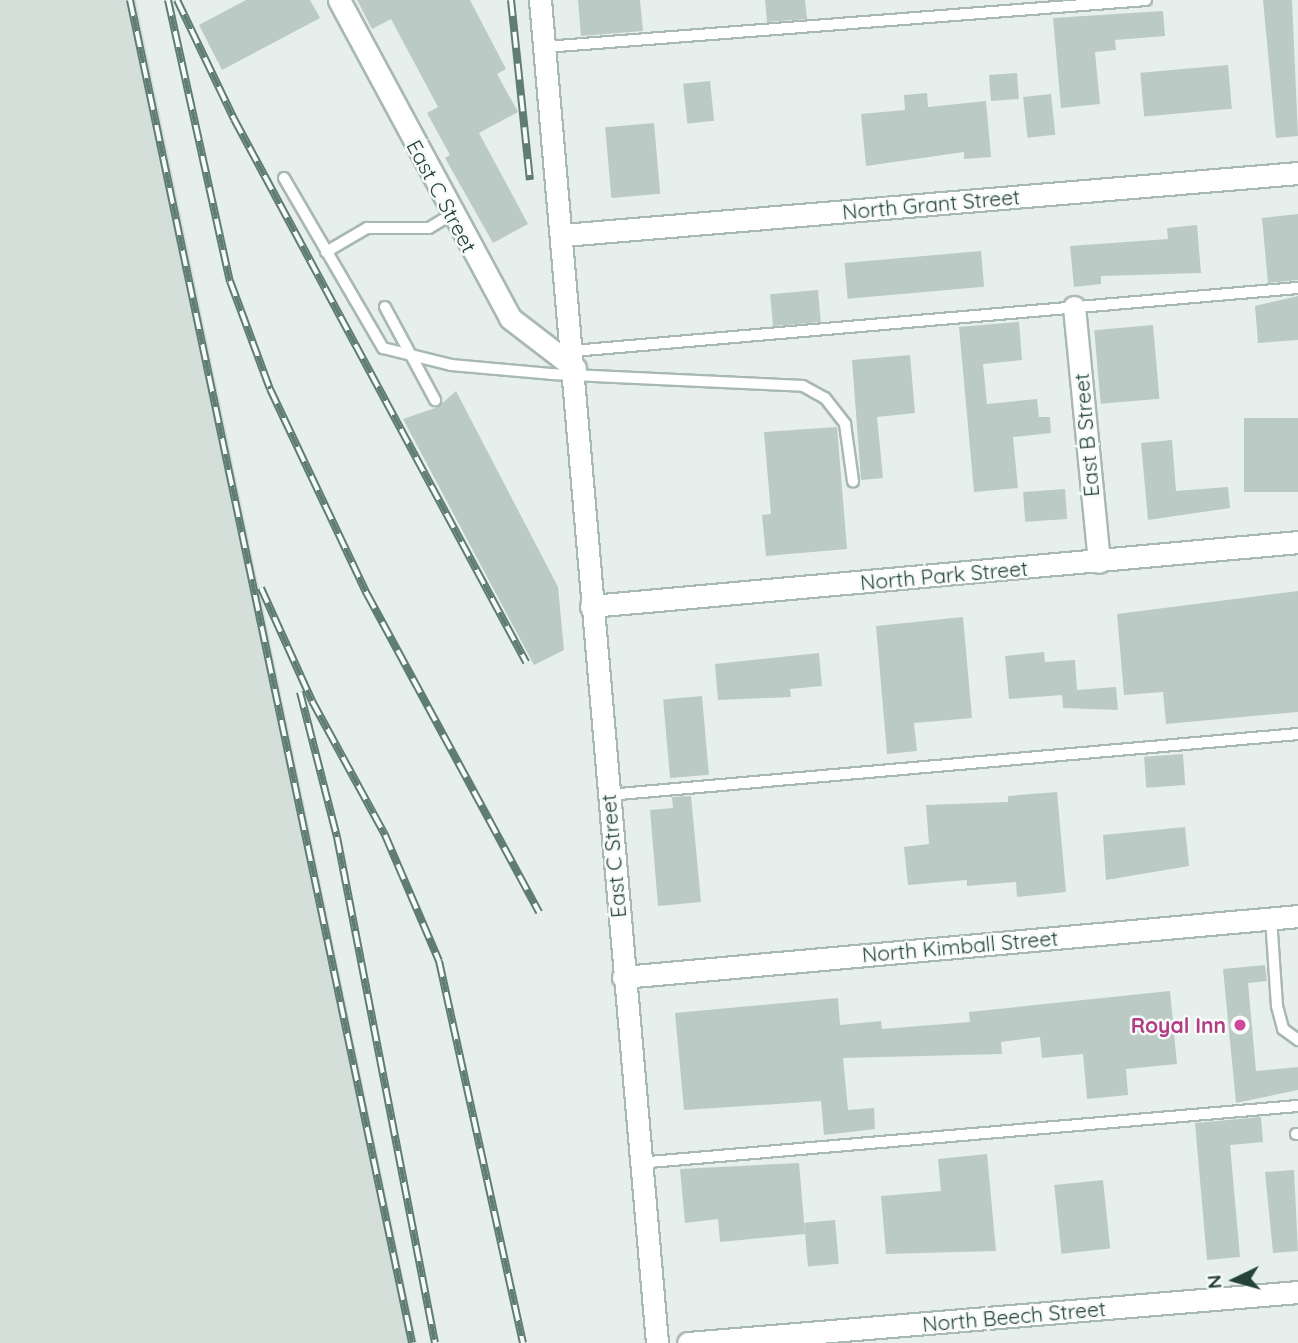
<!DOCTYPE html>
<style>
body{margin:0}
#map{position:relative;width:1298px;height:1343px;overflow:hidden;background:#e6efeb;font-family:Quicksand,sans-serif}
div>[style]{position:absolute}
.built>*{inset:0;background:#d4dfda}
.building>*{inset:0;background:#bbcac4;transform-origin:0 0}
.roads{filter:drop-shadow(2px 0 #a8b8b2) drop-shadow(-2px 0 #a8b8b2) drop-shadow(0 2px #a8b8b2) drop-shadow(0 -2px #a8b8b2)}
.service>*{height:10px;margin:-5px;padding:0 5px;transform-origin:5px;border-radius:5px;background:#fff}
.minor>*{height:21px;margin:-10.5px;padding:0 10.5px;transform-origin:10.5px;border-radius:10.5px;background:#fff}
.rail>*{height:8px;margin-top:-4px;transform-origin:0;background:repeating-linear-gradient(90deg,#f7fbf9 0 16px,#5f7d75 0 32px);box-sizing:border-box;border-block:2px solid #5f7d75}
.dots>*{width:19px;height:19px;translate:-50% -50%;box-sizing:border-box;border:4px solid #f7fbf9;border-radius:50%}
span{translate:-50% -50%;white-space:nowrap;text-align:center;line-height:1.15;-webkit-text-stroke:5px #f7fbf9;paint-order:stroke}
.street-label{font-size:21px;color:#24423a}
.hotel-label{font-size:21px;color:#b23c85;font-weight:700}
.right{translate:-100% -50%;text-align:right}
.north{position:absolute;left:1200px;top:1245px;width:70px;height:70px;-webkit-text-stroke:5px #f7fbf9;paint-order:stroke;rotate:265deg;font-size:19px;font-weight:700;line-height:28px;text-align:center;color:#24423a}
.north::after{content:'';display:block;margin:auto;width:24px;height:32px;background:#24423a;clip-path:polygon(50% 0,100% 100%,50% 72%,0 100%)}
</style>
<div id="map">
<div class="built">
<div style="clip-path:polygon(0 0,136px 0,417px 1343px,0 1343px)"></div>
</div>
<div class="building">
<div style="clip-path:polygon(246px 0,310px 0,320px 18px,222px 70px,199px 25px)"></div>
<div style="clip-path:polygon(357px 0,470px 0,506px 69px,497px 74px,518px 112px,479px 133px,528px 224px,493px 243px,445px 158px,450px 155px,427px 113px,438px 107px,391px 19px,372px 29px)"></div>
<div style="clip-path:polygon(578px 0,640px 0,643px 31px,581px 36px)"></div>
<div style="clip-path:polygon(765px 0,805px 0,807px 19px,767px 22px)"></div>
<div style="clip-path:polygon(1263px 0,1292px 0,1298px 136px,1276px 138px)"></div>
<div style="clip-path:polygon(1163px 11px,1165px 36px,1115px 40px,1116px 50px,1095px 52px,1100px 104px,1061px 108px,1053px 18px)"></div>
<div style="left:1228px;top:65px;width:44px;height:88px;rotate:85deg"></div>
<div style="left:1017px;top:73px;width:26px;height:28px;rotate:86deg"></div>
<div style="left:710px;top:81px;width:40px;height:27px;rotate:84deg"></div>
<div style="clip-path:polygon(927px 93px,928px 107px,986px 101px,991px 157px,964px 159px,964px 152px,866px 166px,861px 114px,905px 110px,904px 95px)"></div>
<div style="left:1051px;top:94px;width:41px;height:28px;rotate:84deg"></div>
<div style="left:654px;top:123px;width:71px;height:49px;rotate:85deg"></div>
<div style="clip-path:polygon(1298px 214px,1298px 280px,1268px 283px,1262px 218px)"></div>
<div style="clip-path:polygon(1197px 225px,1201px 273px,1101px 276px,1101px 284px,1074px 287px,1070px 246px,1168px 239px,1167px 228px)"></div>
<div style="left:981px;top:251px;width:36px;height:137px;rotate:85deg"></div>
<div style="left:818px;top:290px;width:32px;height:48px;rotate:85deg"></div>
<div style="clip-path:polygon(1298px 296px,1298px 340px,1258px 343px,1255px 306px)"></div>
<div style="clip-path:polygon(1019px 322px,1022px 360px,983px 364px,987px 404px,1037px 399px,1039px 417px,1050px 417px,1051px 433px,1013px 437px,1018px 488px,974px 492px,959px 327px)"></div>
<div style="left:1153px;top:325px;width:74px;height:59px;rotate:85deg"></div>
<div style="clip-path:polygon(910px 355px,915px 413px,877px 417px,883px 478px,861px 480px,852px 360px)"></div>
<div style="clip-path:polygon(456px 391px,558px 587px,564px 650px,534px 665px,403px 419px,438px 407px)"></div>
<div style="left:1298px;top:418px;width:74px;height:54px;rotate:90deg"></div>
<div style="clip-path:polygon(837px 427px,847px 549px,766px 556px,762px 515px,771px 514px,764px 432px)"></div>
<div style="clip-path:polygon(1172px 440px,1176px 491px,1228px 487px,1230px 508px,1148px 520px,1141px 443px)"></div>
<div style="left:1065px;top:489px;width:30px;height:42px;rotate:86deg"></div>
<div style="clip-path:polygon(1298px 591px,1298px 712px,1166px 724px,1163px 692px,1124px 695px,1117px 614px)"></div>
<div style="clip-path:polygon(963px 617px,972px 718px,914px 723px,917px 751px,887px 754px,876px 626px)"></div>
<div style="clip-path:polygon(1044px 652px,1045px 662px,1075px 660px,1077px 690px,1116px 687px,1118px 710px,1063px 708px,1062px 695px,1009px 699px,1005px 656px)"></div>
<div style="clip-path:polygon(819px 653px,822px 686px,790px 689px,791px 697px,718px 700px,715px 664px)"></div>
<div style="left:702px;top:696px;width:79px;height:39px;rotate:85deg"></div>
<div style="left:1183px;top:754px;width:31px;height:39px;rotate:86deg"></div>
<div style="clip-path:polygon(1057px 792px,1066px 892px,1017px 897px,1016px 882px,967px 886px,967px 880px,908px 885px,904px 847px,929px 844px,926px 805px,1008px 802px,1008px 796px)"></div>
<div style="clip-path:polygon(691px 796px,701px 902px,658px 906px,650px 810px,673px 808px,672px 797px)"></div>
<div style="clip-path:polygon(1185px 827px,1189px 866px,1106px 880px,1103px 835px)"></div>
<div style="clip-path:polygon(1265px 965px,1267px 981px,1248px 983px,1256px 1071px,1298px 1067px,1298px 1090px,1236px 1103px,1223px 969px)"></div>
<div style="clip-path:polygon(1170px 991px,1177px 1064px,1126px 1069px,1128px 1095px,1087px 1099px,1083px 1054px,1042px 1058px,1040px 1037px,1001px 1042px,1002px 1054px,843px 1058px,848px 1110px,874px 1108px,875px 1129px,824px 1135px,821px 1101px,684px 1110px,675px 1013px,838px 998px,840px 1025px,881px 1021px,882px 1029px,970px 1022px,969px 1012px)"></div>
<div style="clip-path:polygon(1261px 1117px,1263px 1142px,1230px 1145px,1240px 1257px,1207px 1260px,1195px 1123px)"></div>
<div style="clip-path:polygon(987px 1154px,996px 1251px,886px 1254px,881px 1196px,941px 1191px,938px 1159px)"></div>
<div style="clip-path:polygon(799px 1163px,805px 1234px,720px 1242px,718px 1219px,685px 1223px,680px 1169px)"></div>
<div style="clip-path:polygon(1294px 1170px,1298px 1251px,1273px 1253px,1265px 1172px)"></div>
<div style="left:1103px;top:1180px;width:69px;height:49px;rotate:84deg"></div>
<div style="left:835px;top:1220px;width:44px;height:31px;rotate:85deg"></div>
</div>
<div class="roads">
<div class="service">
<div style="left:545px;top:47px;width:603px;rotate:-4.47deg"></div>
<div style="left:284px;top:178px;width:197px;rotate:59.8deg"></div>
<div style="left:383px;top:348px;width:70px;rotate:14deg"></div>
<div style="left:451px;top:365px;width:100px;rotate:5.1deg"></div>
<div style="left:551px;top:374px;width:252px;rotate:2.7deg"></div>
<div style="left:803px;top:386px;width:25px;rotate:29deg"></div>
<div style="left:825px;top:398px;width:33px;rotate:52deg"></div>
<div style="left:845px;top:424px;width:58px;rotate:82deg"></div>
<div style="left:326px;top:252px;width:48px;rotate:-30.3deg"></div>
<div style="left:367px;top:228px;width:62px"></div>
<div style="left:429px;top:228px;width:26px;rotate:-31deg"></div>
<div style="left:385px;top:307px;width:106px;rotate:61.7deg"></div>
<div style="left:573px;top:351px;width:728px;rotate:-4.97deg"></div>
<div style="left:608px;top:795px;width:693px;rotate:-5.05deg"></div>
<div style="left:1271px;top:918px;width:88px;rotate:86.1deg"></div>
<div style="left:1277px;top:1006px;width:24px;rotate:75deg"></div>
<div style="left:1283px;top:1029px;width:19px;rotate:36deg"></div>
<div style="left:1296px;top:1134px;width:2px"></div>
<div style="left:638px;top:1163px;width:662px;rotate:-4.94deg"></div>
</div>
<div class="minor">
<div style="left:339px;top:0;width:361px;rotate:61.7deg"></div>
<div style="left:510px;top:318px;width:82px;rotate:37.6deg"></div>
<div style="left:540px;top:0;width:1348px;rotate:85.02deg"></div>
<div style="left:563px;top:235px;width:738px;rotate:-4.82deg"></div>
<div style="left:1074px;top:307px;width:256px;rotate:84.4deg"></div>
<div style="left:591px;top:606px;width:710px;rotate:-5.17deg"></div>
<div style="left:623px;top:977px;width:678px;rotate:-5.16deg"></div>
<div style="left:688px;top:1343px;width:612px;rotate:-4.78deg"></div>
</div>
</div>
<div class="rail">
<div style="left:130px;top:0;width:1372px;rotate:78.14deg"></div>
<div style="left:168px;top:0;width:288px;rotate:77.6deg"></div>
<div style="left:230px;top:281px;width:115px;rotate:69.7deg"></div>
<div style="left:270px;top:389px;width:227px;rotate:64.7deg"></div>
<div style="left:367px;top:594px;width:362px;rotate:61.6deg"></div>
<div style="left:177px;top:0;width:132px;rotate:64.4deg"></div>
<div style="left:234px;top:119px;width:617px;rotate:61.73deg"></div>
<div style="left:511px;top:0;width:181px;rotate:84deg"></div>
<div style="left:261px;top:588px;width:124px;rotate:65.7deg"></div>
<div style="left:312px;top:701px;width:153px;rotate:61.4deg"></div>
<div style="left:385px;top:835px;width:137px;rotate:66.8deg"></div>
<div style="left:439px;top:961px;width:391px;rotate:77.6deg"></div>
<div style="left:300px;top:692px;width:150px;rotate:75.7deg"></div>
<div style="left:337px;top:837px;width:515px;rotate:79.04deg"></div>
</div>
<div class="dots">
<div style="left:1240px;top:1025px;background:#d1479c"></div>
</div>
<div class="street-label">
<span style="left:442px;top:196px;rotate:62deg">East C Street</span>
<span style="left:931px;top:204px;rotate:-5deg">North Grant Street</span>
<span style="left:1086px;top:435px;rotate:-95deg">East B Street</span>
<span style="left:944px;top:575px;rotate:-5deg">North Park Street</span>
<span style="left:613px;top:856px;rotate:-95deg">East C Street</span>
<span style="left:960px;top:946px;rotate:-5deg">North Kimball Street</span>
<span style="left:1014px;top:1316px;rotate:-5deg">North Beech Street</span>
</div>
<div class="hotel-label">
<span class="right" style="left:1226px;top:1025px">Royal Inn</span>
</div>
<div class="north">N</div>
</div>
